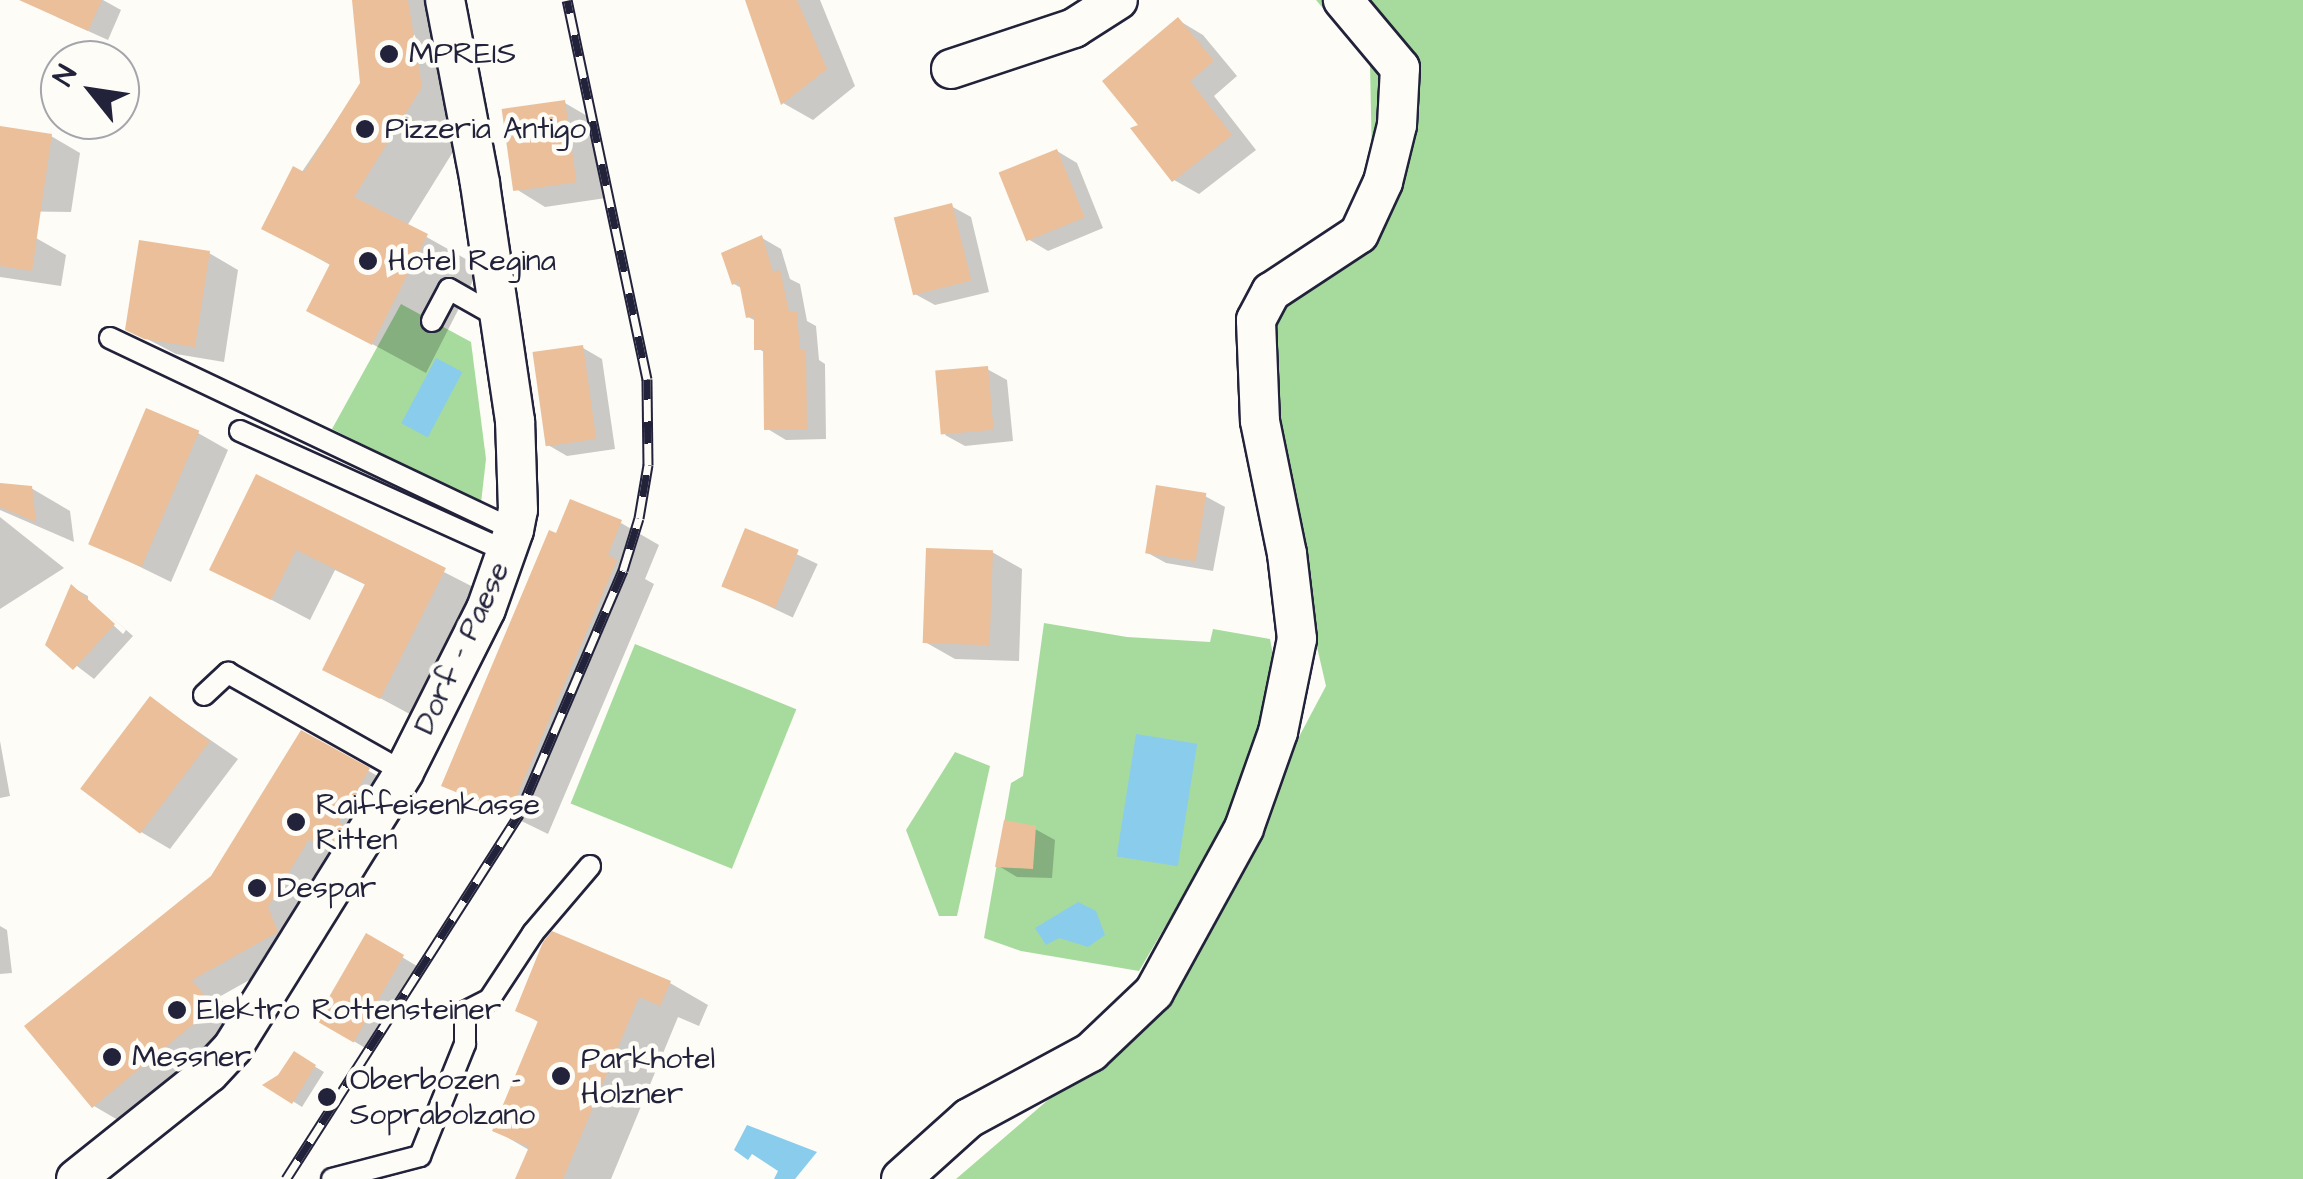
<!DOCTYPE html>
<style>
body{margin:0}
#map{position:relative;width:2303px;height:1179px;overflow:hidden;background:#fdfcf7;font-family:"Architects Daughter",sans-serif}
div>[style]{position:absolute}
.green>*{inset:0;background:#a7db9e;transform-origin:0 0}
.water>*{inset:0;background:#8accec;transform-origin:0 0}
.shadow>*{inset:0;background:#0003;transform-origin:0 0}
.building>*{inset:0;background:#ebbf9a;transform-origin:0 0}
.roads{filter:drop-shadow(2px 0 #22223b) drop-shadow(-2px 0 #22223b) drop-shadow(0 2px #22223b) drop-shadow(0 -2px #22223b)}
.service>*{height:20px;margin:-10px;padding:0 10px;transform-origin:10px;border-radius:10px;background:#fdfcf7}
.minor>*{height:38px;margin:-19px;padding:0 19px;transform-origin:19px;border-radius:19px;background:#fdfcf7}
.rail>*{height:11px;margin-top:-5.5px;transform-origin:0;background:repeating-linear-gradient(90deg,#fdfcf7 0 22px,#22223b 0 44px);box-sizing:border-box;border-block:2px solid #22223b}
.dots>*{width:28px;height:28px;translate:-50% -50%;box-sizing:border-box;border:5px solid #fdfcf7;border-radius:50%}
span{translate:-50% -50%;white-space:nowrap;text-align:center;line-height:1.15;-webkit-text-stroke:9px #fdfcf7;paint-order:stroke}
.poi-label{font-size:30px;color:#22223b}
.left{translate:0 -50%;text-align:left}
.street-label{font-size:30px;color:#22223b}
.north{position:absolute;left:40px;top:40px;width:100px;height:100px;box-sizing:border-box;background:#fdfcf7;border:2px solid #a5a5ac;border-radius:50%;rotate:300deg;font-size:28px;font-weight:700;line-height:40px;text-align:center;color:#22223b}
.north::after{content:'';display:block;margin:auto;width:35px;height:45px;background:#22223b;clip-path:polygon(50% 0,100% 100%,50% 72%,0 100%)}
</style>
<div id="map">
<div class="green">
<div style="clip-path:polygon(1316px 0,2303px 0,2303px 1179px,956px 1179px,1155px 1008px,1326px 686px,1243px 326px,1349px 228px,1372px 161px,1370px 64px)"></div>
<div style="clip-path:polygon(401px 304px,471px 342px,486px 459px,481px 503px,332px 429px)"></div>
<div style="clip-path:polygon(1044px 623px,1127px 637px,1210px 642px,1213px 629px,1270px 639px,1277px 676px,1233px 811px,1139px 971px,1021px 951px,984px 938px,1011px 783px,1023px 776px)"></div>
<div style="left:635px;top:644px;width:174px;height:172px;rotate:22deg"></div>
<div style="clip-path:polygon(955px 752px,990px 766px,957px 916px,939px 916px,906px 830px)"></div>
</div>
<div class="water">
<div style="left:436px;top:358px;width:30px;height:74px;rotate:28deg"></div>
<div style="left:1136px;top:734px;width:62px;height:124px;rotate:9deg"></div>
<div style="clip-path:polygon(1078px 902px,1096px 911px,1105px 935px,1088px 947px,1059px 938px,1046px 945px,1035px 928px)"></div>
<div style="clip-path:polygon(747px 1125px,817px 1152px,795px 1179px,774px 1179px,778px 1171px,752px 1154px,748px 1160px,734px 1150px)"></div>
</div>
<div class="shadow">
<div style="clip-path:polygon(40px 0,103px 0,121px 10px,108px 40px,57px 17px)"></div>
<div style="clip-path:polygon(354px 0,428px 0,474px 118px,407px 226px,480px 267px,426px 373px,309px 310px,332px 266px,264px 228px,362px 83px)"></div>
<div style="clip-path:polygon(750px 0,820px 0,855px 86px,813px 120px,783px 103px)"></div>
<div style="clip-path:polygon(1178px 20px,1203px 35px,1237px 76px,1214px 96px,1256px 150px,1199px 194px,1174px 180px,1142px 126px)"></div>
<div style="clip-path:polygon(565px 103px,594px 120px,606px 198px,545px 207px,516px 189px)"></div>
<div style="clip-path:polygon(0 129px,51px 136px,80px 153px,71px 212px,0 211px)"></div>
<div style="clip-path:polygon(1057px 151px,1077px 163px,1103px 228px,1048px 251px,1028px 239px)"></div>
<div style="clip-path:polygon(951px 206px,971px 217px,989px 292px,935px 305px,915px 294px)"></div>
<div style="clip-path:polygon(36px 238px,66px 255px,61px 286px,0 277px,0 241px)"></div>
<div style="clip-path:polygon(762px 238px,781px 249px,790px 279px,800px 284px,807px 321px,816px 326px,819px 360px,825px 364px,826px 439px,786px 440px,766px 428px,766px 353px,757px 348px,756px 321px,748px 317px,743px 289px,734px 284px)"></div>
<div style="clip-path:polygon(209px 253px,238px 270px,224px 362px,176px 354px,128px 329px)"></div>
<div style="clip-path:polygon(583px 348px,602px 359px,615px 449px,567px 456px,548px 445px)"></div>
<div style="clip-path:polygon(987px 369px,1007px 380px,1013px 441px,965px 446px,945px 435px)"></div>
<div style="clip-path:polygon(198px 433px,228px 450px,171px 582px,91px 543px)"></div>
<div style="clip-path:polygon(258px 477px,483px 592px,419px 719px,326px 669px,368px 586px,335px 570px,310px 620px,212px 569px)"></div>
<div style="clip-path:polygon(0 486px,31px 488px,70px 511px,74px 542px,0 510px)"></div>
<div style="clip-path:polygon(1205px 496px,1225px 507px,1213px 571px,1166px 563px,1146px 552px)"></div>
<div style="clip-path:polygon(0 517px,64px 568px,0 609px)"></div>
<div style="clip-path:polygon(621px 523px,659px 545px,645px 579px,654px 584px,548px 834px,445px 784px,558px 537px)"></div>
<div style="left:747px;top:531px;width:78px;height:59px;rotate:25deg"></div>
<div style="clip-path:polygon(992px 552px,1022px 569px,1019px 661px,955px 659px,925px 642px)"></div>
<div style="clip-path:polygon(72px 587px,88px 596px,88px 602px,123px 634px,126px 630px,90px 598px,133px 636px,94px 679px,48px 644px)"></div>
<div style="clip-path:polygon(151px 699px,238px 759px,170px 849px,141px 832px)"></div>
<div style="clip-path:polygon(302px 733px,397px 787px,305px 949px,219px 997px,241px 1024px,123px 1123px,94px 1106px,213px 878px)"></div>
<div style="clip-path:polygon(0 741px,10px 796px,0 798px)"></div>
<div style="clip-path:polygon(1035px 829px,1055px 840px,1052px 878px,1017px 877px,997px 865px)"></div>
<div style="clip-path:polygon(0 926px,7px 930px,12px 973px,0 974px)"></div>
<div style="left:367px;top:936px;width:64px;height:97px;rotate:31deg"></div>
<div style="clip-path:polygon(670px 983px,708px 1005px,699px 1026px,678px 1017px,611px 1179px,518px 1179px,529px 1150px,495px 1130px,540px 1023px,518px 1010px)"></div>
<div style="clip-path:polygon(294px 1054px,324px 1072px,302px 1107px,267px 1085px,279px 1077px)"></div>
</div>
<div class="building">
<div style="clip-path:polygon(19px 0,102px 0,88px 31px)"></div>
<div style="clip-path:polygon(352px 0,408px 0,422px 87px,354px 197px,428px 234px,372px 345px,306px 311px,330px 264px,261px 229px,293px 166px,304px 172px,360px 83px)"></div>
<div style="clip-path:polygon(745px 0,797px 0,827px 69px,781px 105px)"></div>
<div style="clip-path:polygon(1178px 17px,1214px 61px,1190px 81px,1232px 135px,1172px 182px,1130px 128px,1138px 125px,1102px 81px)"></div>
<div style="left:565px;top:100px;width:83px;height:64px;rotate:82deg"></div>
<div style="clip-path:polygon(0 126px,52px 134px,32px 271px,0 266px)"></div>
<div style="left:1057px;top:149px;width:74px;height:63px;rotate:68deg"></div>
<div style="left:952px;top:203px;width:80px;height:60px;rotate:76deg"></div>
<div style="clip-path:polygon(762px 235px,773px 272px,780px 270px,789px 311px,797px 312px,800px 350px,806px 350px,807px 429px,764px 430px,763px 350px,754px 350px,754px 316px,746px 318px,739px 282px,732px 285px,721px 253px)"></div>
<div style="clip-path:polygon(139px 240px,210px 251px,195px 347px,144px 339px,125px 330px)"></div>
<div style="left:583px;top:345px;width:95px;height:51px;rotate:82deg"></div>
<div style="left:988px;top:366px;width:64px;height:53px;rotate:85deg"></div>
<div style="left:146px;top:408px;width:58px;height:148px;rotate:23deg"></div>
<div style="clip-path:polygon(256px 474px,446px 568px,380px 699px,322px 670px,365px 584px,296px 550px,271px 600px,209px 570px)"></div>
<div style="clip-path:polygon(0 483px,32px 486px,36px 522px,0 507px)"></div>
<div style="left:1156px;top:485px;width:51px;height:69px;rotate:9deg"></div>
<div style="clip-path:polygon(570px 499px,622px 520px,608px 555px,617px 560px,509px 814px,441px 786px,549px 530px,556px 533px)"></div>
<div style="left:745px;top:528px;width:58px;height:63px;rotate:22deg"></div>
<div style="left:926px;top:548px;width:67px;height:95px;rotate:2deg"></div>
<div style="clip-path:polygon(71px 584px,115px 624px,73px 670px,45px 645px)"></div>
<div style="left:150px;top:696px;width:75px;height:116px;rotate:37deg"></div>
<div style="clip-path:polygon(301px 730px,370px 768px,339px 822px,344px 826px,328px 851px,309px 839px,268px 907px,278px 932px,192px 980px,214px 1007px,92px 1108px,24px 1026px,211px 876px)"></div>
<div style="clip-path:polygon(1004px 820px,1036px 826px,1033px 869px,995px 867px)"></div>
<div style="clip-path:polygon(552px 931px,671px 981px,660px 1006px,639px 997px,563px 1179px,515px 1179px,529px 1147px,492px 1131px,538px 1021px,515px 1011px,543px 942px)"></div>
<div style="left:366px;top:933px;width:44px;height:101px;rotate:30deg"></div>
<div style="clip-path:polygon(294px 1051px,316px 1065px,292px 1104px,262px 1085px,278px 1075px)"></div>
</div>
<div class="roads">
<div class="service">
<div style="left:432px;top:321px;width:36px;rotate:-62deg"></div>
<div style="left:449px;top:289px;width:59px;rotate:29.6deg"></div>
<div style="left:110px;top:338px;width:447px;rotate:25.4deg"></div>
<div style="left:240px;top:431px;width:292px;rotate:24.3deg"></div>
<div style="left:204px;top:695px;width:33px;rotate:-43deg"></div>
<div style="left:228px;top:673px;width:202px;rotate:29.4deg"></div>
<div style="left:332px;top:1179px;width:91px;rotate:-14.6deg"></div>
<div style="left:420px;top:1156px;width:121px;rotate:-68.1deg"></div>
<div style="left:465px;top:1044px;width:32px;rotate:-90deg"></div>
<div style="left:465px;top:1012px;width:27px;rotate:-27deg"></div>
<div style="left:489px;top:1000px;width:80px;rotate:-56.7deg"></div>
<div style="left:533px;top:933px;width:88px;rotate:-49.6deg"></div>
</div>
<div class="minor">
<div style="left:951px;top:69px;width:130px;rotate:-18.4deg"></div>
<div style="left:1074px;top:28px;width:52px;rotate:-32.5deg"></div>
<div style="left:76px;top:1179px;width:170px;rotate:-38.6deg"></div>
<div style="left:209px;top:1073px;width:35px;rotate:-47deg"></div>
<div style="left:233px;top:1047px;width:324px;rotate:-58.1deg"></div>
<div style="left:404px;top:772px;width:182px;rotate:-63.3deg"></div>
<div style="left:486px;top:609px;width:84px;rotate:-70.5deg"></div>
<div style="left:514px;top:530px;width:20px;rotate:-79deg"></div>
<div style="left:518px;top:510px;width:89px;rotate:-91.9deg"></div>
<div style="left:515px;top:421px;width:241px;rotate:-98.4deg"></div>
<div style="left:480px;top:183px;width:186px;rotate:-100.8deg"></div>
<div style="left:901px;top:1179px;width:91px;rotate:-41.9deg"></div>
<div style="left:969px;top:1118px;width:139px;rotate:-28.4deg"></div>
<div style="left:1091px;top:1052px;width:87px;rotate:-43.6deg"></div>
<div style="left:1154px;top:992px;width:187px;rotate:-61.2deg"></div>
<div style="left:1244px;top:828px;width:102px;rotate:-70.5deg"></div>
<div style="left:1278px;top:732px;width:95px;rotate:-78.5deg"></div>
<div style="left:1297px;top:639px;width:86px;rotate:-96.7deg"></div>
<div style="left:1287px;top:554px;width:136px;rotate:-101.5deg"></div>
<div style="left:1260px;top:421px;width:101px;rotate:-92.3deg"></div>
<div style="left:1256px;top:320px;width:32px;rotate:-62deg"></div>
<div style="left:1271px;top:292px;width:105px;rotate:-33.4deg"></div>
<div style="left:1359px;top:234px;width:57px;rotate:-65.2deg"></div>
<div style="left:1383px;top:182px;width:59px;rotate:-76.2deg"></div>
<div style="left:1397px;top:125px;width:57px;rotate:-87deg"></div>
<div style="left:1400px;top:68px;width:89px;rotate:-130deg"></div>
</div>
</div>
<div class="rail">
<div style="left:286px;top:1179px;width:433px;rotate:-57.4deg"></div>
<div style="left:519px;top:814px;width:265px;rotate:-66.9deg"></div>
<div style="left:623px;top:570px;width:54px;rotate:-72.9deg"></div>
<div style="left:639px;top:518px;width:54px;rotate:-80.4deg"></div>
<div style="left:648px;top:465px;width:86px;rotate:-90.7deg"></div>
<div style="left:647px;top:379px;width:387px;rotate:-101.9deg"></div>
</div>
<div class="dots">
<div style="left:389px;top:54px;background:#22223b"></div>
<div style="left:365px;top:129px;background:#22223b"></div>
<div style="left:368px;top:261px;background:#22223b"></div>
<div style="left:296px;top:822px;background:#22223b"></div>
<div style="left:257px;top:888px;background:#22223b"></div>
<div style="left:177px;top:1010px;background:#22223b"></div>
<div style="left:112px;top:1057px;background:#22223b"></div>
<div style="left:561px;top:1076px;background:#22223b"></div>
<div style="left:327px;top:1097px;background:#22223b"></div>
</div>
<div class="poi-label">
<span class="left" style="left:409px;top:54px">MPREIS</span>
<span class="left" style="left:385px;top:129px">Pizzeria Antigo</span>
<span class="left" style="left:388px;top:261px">Hotel Regina</span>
<span class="left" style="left:316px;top:822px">Raiffeisenkasse<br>Ritten</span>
<span class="left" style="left:277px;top:888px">Despar</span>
<span class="left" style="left:197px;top:1010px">Elektro Rottensteiner</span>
<span class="left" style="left:132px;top:1057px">Messner</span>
<span class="left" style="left:581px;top:1076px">Parkhotel<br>Holzner</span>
<span class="left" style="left:350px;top:1097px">Oberbozen -<br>Soprabolzano</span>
</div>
<div class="street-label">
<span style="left:462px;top:648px;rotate:-65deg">Dorf - Paese</span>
</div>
<div class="north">N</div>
</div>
